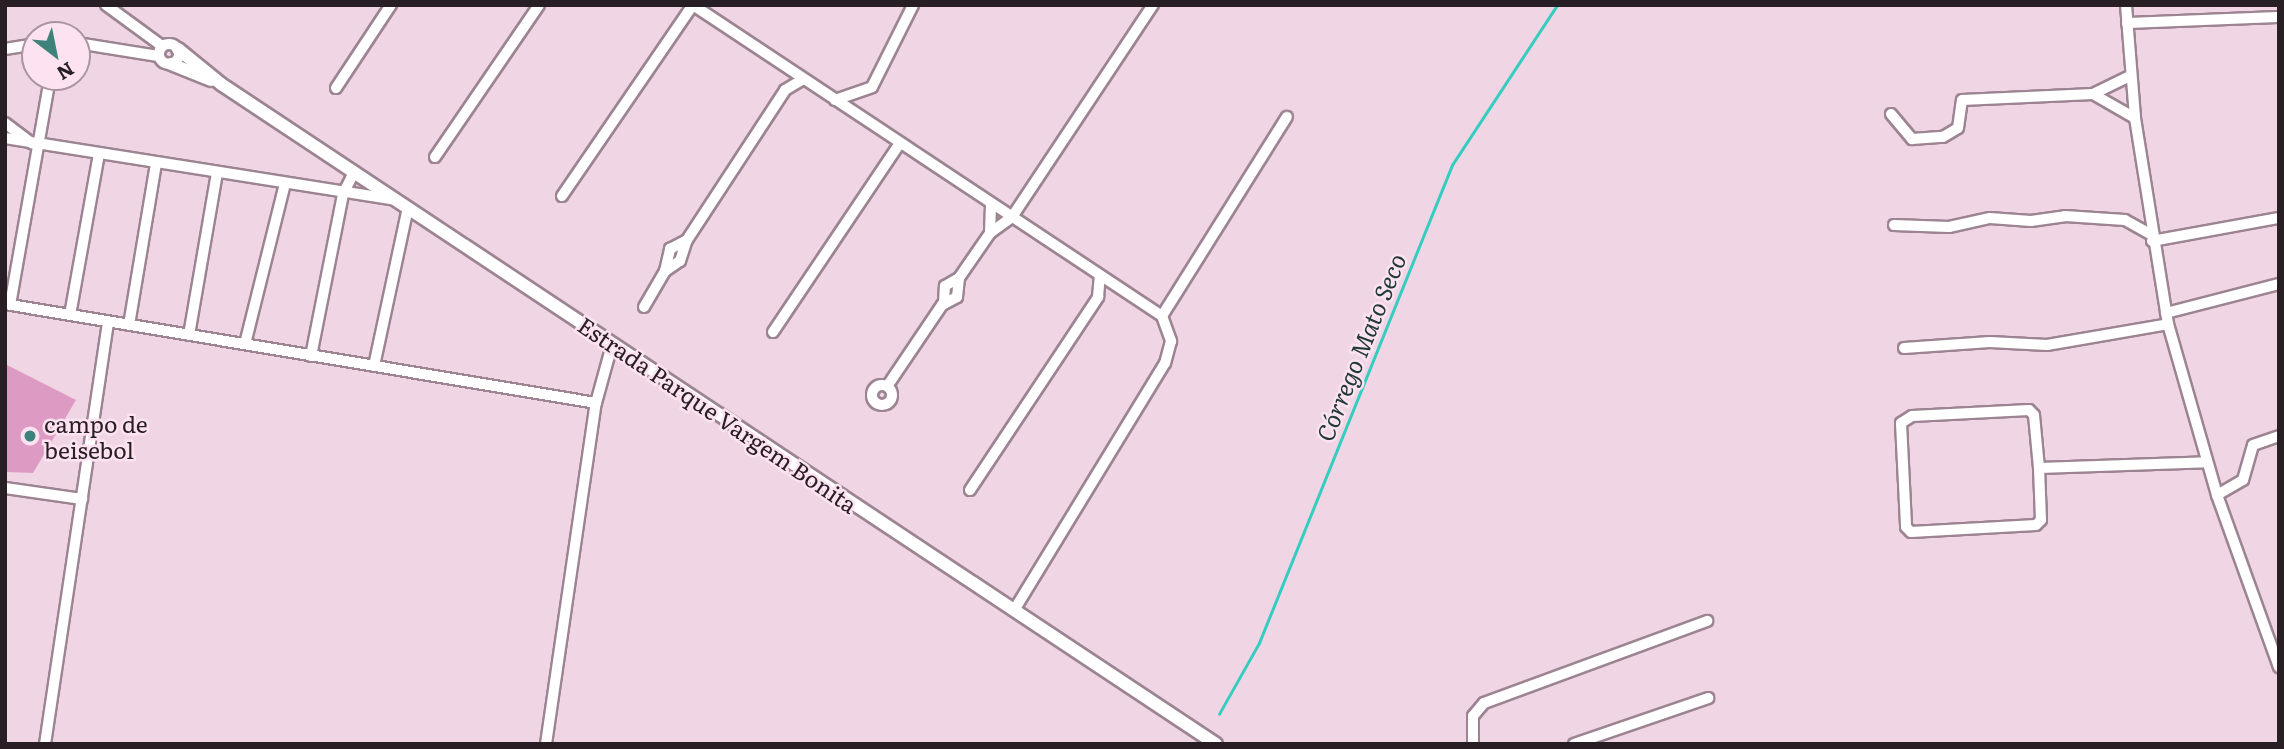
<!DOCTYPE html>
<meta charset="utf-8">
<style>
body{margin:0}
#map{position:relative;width:2284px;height:749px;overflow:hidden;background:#f0d6e5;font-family:Literata,serif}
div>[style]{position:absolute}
.green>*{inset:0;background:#dd9bc4}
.stream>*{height:2.5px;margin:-1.25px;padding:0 1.25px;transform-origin:1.25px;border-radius:1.25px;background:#35cdbf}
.roads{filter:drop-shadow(2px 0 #9c8492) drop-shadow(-2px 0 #9c8492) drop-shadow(0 2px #9c8492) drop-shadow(0 -2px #9c8492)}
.minor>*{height:10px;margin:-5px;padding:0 5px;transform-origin:5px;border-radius:5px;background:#fff}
.minor>.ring{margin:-5px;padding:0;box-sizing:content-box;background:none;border:10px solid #fff;border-radius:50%}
.major>*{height:12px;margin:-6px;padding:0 6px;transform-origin:6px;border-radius:6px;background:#fff}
.dots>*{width:19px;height:19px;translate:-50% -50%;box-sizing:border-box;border:4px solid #fde3f2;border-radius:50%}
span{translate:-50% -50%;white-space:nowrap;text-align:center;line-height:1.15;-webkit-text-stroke:5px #fde3f2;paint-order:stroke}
.street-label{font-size:23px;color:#281f24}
.poi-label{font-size:23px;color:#281f24}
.left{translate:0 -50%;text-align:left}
.water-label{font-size:24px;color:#213a37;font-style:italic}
.frame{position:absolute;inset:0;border:7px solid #281f24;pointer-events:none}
.north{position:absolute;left:21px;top:21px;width:70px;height:70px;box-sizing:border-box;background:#fde3f2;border:2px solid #a895a0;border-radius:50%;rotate:148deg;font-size:19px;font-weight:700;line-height:28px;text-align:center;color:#281f24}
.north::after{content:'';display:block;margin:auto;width:24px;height:32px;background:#3d837b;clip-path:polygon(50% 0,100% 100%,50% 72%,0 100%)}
</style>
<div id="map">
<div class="green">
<div style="clip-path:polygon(5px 364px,76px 400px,33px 473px,5px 472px)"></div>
</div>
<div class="stream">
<div style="left:1219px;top:714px;width:81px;rotate:-60.6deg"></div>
<div style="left:1259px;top:643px;width:515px;rotate:-68.01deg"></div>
<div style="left:1452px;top:165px;width:191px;rotate:-56.7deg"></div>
</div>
<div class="roads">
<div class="minor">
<div style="left:106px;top:5px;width:69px;rotate:36.2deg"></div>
<div style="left:693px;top:5px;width:563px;rotate:33.55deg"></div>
<div style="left:1162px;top:316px;width:27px;rotate:70deg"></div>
<div style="left:1171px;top:341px;width:23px;rotate:105deg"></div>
<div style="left:1165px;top:363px;width:289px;rotate:121.4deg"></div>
<div style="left:2126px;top:5px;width:113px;rotate:85.4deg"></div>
<div style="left:2135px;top:118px;width:209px;rotate:80.9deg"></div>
<div style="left:2168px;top:324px;width:178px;rotate:74deg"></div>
<div style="left:2217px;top:495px;width:183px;rotate:70.2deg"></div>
<div style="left:2127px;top:23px;width:152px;rotate:-2.3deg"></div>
<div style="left:77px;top:43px;width:82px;rotate:9.1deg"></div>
<div class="ring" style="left:159px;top:44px;width:10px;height:10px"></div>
<div style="left:5px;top:49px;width:30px;rotate:-9deg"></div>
<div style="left:336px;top:88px;width:100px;rotate:-56.5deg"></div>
<div style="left:2093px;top:94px;width:48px;rotate:29.7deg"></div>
<div style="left:835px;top:100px;width:39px;rotate:-19deg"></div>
<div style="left:872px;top:87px;width:92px;rotate:-63.4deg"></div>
<div style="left:1891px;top:114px;width:33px;rotate:50deg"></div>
<div style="left:1912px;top:139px;width:31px;rotate:-4deg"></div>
<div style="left:1943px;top:137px;width:17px;rotate:-31deg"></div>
<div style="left:1958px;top:128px;width:28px;rotate:-82deg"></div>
<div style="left:1962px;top:100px;width:131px;rotate:-2.6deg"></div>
<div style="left:2093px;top:94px;width:41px;rotate:-25.9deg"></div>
<div style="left:5px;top:123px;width:34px;rotate:37deg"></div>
<div style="left:5px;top:138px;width:395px;rotate:9deg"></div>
<div style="left:435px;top:157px;width:184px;rotate:-55.6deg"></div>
<div style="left:562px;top:196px;width:232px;rotate:-55.6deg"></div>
<div style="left:1894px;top:225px;width:55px;rotate:2.1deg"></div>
<div style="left:1949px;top:227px;width:42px;rotate:-12.4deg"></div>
<div style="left:1990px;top:218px;width:41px;rotate:4.2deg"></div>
<div style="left:2031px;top:221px;width:34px;rotate:-8deg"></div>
<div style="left:2065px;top:216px;width:60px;rotate:3.8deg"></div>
<div style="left:2125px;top:220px;width:29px;rotate:29deg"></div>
<div style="left:990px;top:233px;width:29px;rotate:-88deg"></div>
<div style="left:2152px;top:241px;width:129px;rotate:-10.3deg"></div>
<div style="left:665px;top:271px;width:18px;rotate:-34deg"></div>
<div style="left:680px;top:261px;width:22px;rotate:-72deg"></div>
<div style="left:944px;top:303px;width:17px;rotate:-87deg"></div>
<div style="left:945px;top:286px;width:16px;rotate:-30deg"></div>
<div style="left:959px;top:278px;width:55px;rotate:-55.4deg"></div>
<div style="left:990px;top:233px;width:27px;rotate:-36deg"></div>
<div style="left:1012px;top:217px;width:255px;rotate:-56.4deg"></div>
<div style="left:5px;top:304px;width:599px;rotate:9.51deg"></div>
<div style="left:10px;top:305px;width:231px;rotate:-80deg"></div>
<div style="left:644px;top:307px;width:42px;rotate:-59.7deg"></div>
<div style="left:665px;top:271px;width:23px;rotate:-77deg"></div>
<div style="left:670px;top:249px;width:19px;rotate:-28deg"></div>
<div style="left:687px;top:240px;width:179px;rotate:-56.8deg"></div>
<div style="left:785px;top:90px;width:21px;rotate:-31deg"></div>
<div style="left:2166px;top:313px;width:117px;rotate:-14.4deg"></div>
<div style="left:70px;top:315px;width:164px;rotate:-79.8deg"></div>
<div style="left:1162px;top:316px;width:235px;rotate:-57.9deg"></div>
<div style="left:129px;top:325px;width:164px;rotate:-80.5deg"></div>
<div style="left:773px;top:332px;width:228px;rotate:-56.1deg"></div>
<div style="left:189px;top:335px;width:164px;rotate:-80.2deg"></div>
<div style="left:245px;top:344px;width:165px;rotate:-76deg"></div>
<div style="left:1904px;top:348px;width:86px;rotate:-4deg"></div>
<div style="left:1990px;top:342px;width:57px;rotate:3deg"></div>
<div style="left:2047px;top:345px;width:123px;rotate:-9.8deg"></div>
<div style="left:311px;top:356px;width:165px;rotate:-78.8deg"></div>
<div style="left:343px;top:194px;width:25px;rotate:-63deg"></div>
<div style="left:374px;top:366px;width:162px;rotate:-77.9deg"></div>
<div class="ring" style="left:872px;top:385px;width:10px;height:10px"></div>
<div style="left:888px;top:385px;width:97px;rotate:-56deg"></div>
<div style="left:942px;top:305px;width:17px;rotate:-28deg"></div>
<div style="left:957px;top:297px;width:19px;rotate:-84deg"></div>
<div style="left:2039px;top:468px;width:53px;rotate:-95.4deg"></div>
<div style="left:2034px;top:415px;width:7px;rotate:-135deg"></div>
<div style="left:2029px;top:410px;width:117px;rotate:177.1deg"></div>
<div style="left:1912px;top:416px;width:13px;rotate:148deg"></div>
<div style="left:1901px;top:423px;width:104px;rotate:87.2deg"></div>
<div style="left:1906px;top:527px;width:7px;rotate:45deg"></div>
<div style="left:1911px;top:532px;width:125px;rotate:-3.2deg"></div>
<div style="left:2036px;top:525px;width:7px;rotate:-45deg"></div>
<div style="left:2041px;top:520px;width:52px;rotate:-92.2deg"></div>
<div style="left:2039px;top:468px;width:168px;rotate:-2deg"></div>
<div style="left:5px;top:488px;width:78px;rotate:8.1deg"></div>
<div style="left:970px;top:490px;width:232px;rotate:-56.4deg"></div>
<div style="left:1098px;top:297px;width:21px;rotate:-85deg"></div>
<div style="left:2217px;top:495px;width:30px;rotate:-30deg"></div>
<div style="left:2243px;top:480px;width:36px;rotate:-74deg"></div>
<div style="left:2253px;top:445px;width:28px;rotate:-19deg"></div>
<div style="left:45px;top:744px;width:427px;rotate:-81.5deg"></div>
<div style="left:546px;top:744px;width:345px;rotate:-81.7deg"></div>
<div style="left:596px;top:403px;width:60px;rotate:-74.6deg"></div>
<div style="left:1473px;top:744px;width:28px;rotate:-90deg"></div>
<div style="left:1473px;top:716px;width:17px;rotate:-50deg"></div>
<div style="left:1484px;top:703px;width:238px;rotate:-20.2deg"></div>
<div style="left:1574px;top:744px;width:142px;rotate:-18.9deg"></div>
</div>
<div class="major">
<div style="left:178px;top:49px;width:55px;rotate:39.1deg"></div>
<div style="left:221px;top:84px;width:1194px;rotate:33.56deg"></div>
<div style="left:171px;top:64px;width:43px;rotate:21.8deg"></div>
</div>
</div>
<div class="dots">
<div style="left:30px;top:436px;background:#3d837b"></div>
</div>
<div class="street-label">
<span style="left:718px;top:414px;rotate:34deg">Estrada Parque Vargem Bonita</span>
</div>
<div class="poi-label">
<span class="left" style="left:44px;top:436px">campo de<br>beisebol</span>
</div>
<div class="water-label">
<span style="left:1360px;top:347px;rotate:-68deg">Córrego Mato Seco</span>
</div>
<div class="frame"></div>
<div class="north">N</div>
</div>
